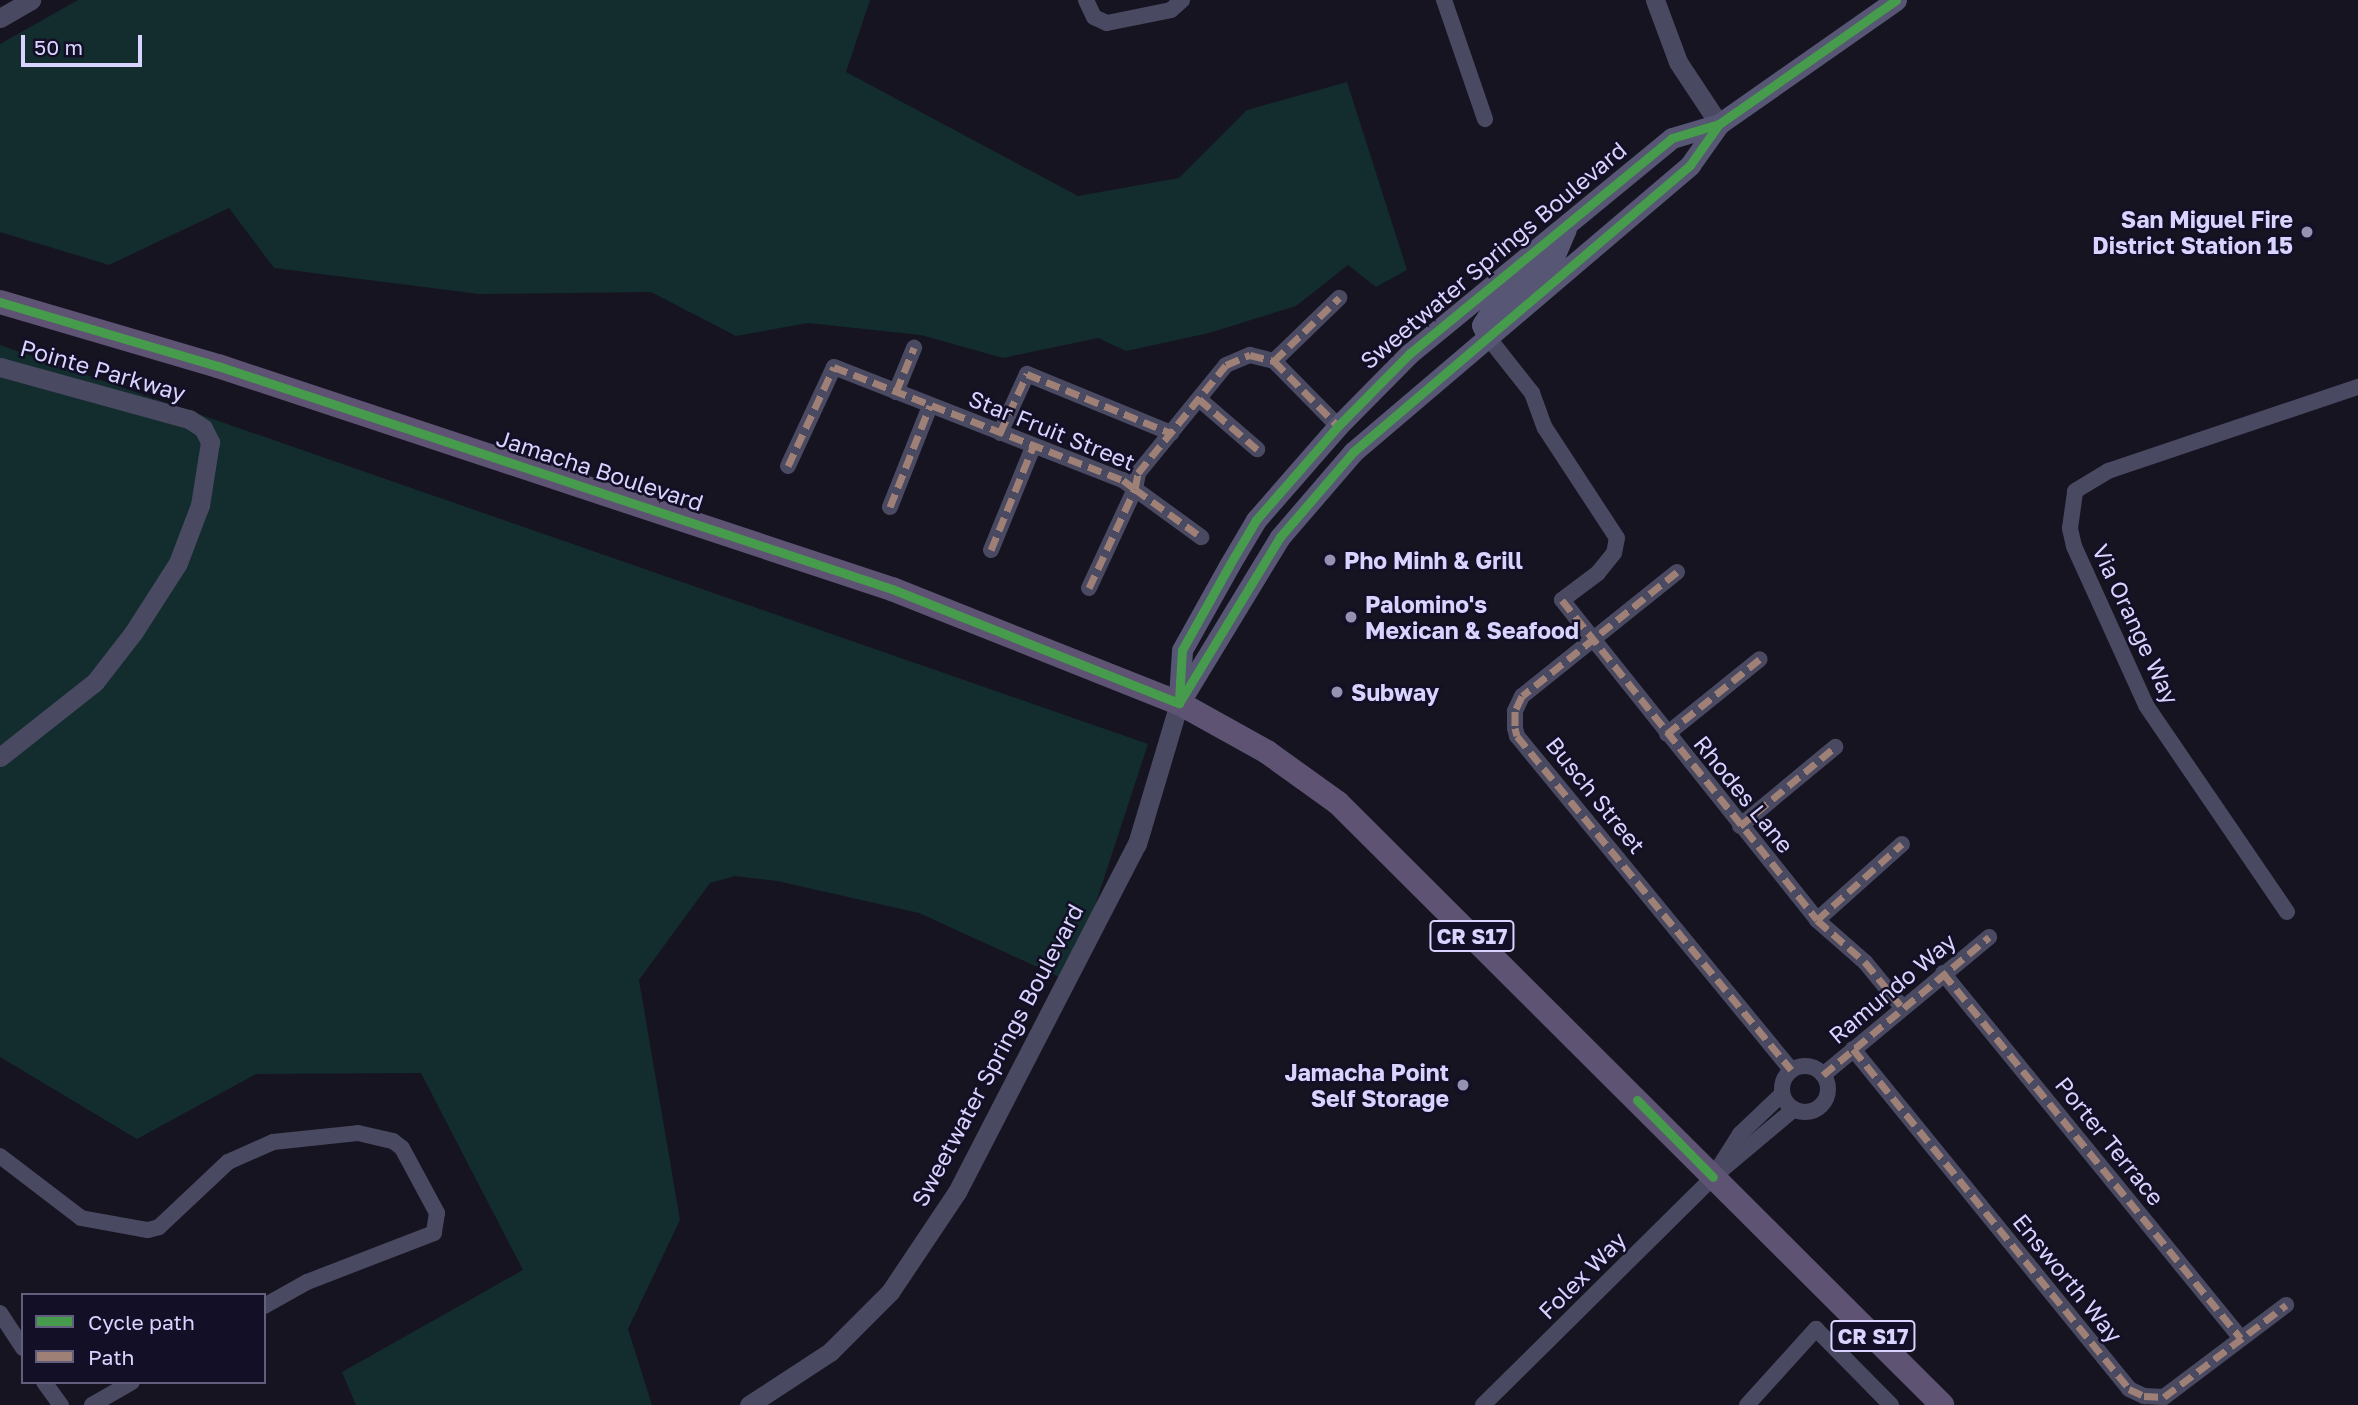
<!DOCTYPE html>
<style>
body{margin:0}
#map{position:relative;width:2358px;height:1405px;overflow:hidden;background:#161421;font-family:"Golos Text",sans-serif}
div>[style]{position:absolute}
.green>*{inset:0;background:#132c2d}
.minor>*{height:16px;margin:-8px;padding:0 8px;transform-origin:8px;border-radius:8px;background:#4a4962}
.minor>.ring{margin:-8px;padding:0;box-sizing:content-box;background:none;border:16px solid #4a4962;border-radius:50%}
.tertiary>*{height:19px;margin:-9.5px;padding:0 9.5px;transform-origin:9.5px;border-radius:9.5px;background:#4a4962}
.secondary>*{height:21px;margin:-10.5px;padding:0 10.5px;transform-origin:10.5px;border-radius:10.5px;background:#575674}
.primary>*{height:24px;margin:-12px;padding:0 12px;transform-origin:12px;border-radius:12px;background:#5e5373}
.quiet>*{height:7px;margin-top:-3.5px;transform-origin:0;background:repeating-linear-gradient(90deg,#9e8076 0 14px,transparent 0 21px)}
.cycleway>*{height:9px;margin:-4.5px;padding:0 4.5px;transform-origin:4.5px;border-radius:4.5px;background:#469c4c}
.dots>*{width:19px;height:19px;translate:-50% -50%;box-sizing:border-box;border:4px solid #130f26;border-radius:50%}
span{translate:-50% -50%;white-space:nowrap;text-align:center;line-height:1.15;-webkit-text-stroke:5px #130f26;paint-order:stroke}
.shield-label span{padding:2px 5px;background:#130f26;border:2px solid;border-radius:5px;-webkit-text-stroke-width:0}
.shield-label{font-size:21px;color:#d9d4ff;font-weight:700}
.poi-label{font-size:23px;color:#d9d4ff;font-weight:700}
.right{translate:-100% -50%;text-align:right}
.left{translate:0 -50%;text-align:left}
.street-label{font-size:23px;color:#d9d4ff}
.legend{position:absolute;left:21px;top:1293px;width:245px;height:91px;box-sizing:border-box;background:#130f26;border:2px solid #625e7d;margin:0;padding:9px 12px;list-style:none;font-size:21px;color:#d9d4ff}
.legend li{display:flex;align-items:center;gap:14px;height:35px}
.legend b{width:35px;border:2px solid #625e7d}
.scale{position:absolute;left:21px;top:35px;width:121px;height:32px;box-sizing:border-box;border:4px solid #d9d4ff;border-top:0;padding-left:9px;font-size:21px;line-height:24px;white-space:nowrap;color:#d9d4ff;-webkit-text-stroke:5px #130f26;paint-order:stroke}
</style>
<div id="map">
<div class="green">
<div style="clip-path:polygon(78px 0,870px 0,846px 72px,1078px 196px,1179px 178px,1247px 110px,1347px 82px,1407px 270px,1376px 287px,1348px 265px,1296px 306px,1209px 333px,1126px 351px,1098px 338px,1003px 358px,921px 335px,808px 323px,736px 336px,651px 292px,479px 294px,274px 268px,229px 208px,109px 265px,0 232px,0 44px)"></div>
<div style="clip-path:polygon(0 345px,1148px 744px,1070px 982px,919px 913px,777px 881px,735px 876px,710px 883px,639px 980px,680px 1220px,628px 1329px,652px 1405px,356px 1405px,342px 1372px,523px 1270px,421px 1073px,256px 1074px,137px 1139px,0 1057px)"></div>
</div>
<div class="minor">
<div style="left:1086px;top:0;width:19px;rotate:65deg"></div>
<div style="left:1094px;top:17px;width:14px;rotate:25deg"></div>
<div style="left:1107px;top:23px;width:65px;rotate:-11.5deg"></div>
<div style="left:1171px;top:10px;width:15px;rotate:-42deg"></div>
<div style="left:1444px;top:0;width:126px;rotate:71deg"></div>
<div style="left:1487px;top:336px;width:73px;rotate:51.7deg"></div>
<div style="left:1532px;top:393px;width:37px;rotate:70deg"></div>
<div style="left:1545px;top:428px;width:131px;rotate:56.8deg"></div>
<div style="left:1617px;top:538px;width:15px;rotate:101deg"></div>
<div style="left:1614px;top:553px;width:26px;rotate:129deg"></div>
<div style="left:1598px;top:573px;width:45px;rotate:143.1deg"></div>
<div style="left:1562px;top:600px;width:409px;rotate:51.4deg"></div>
<div style="left:1817px;top:920px;width:64px;rotate:41.2deg"></div>
<div style="left:1865px;top:962px;width:57px;rotate:50.7deg"></div>
<div style="left:1274px;top:361px;width:91px;rotate:-44.1deg"></div>
<div style="left:896px;top:392px;width:48px;rotate:-67.8deg"></div>
<div style="left:1199px;top:399px;width:77px;rotate:40.8deg"></div>
<div style="left:1000px;top:433px;width:65px;rotate:-65.4deg"></div>
<div style="left:1027px;top:374px;width:156px;rotate:22.3deg"></div>
<div style="left:788px;top:466px;width:109px;rotate:-65.1deg"></div>
<div style="left:834px;top:367px;width:310px;rotate:21.4deg"></div>
<div style="left:1123px;top:480px;width:15px;rotate:37deg"></div>
<div style="left:1135px;top:489px;width:16px;rotate:-79deg"></div>
<div style="left:1138px;top:473px;width:139px;rotate:-50.8deg"></div>
<div style="left:1226px;top:365px;width:26px;rotate:-23deg"></div>
<div style="left:1250px;top:355px;width:25px;rotate:14deg"></div>
<div style="left:1274px;top:361px;width:91px;rotate:45.4deg"></div>
<div style="left:890px;top:507px;width:109px;rotate:-68.4deg"></div>
<div style="left:991px;top:550px;width:111px;rotate:-67.8deg"></div>
<div style="left:1677px;top:572px;width:198px;rotate:141.3deg"></div>
<div style="left:1522px;top:696px;width:17px;rotate:115deg"></div>
<div style="left:1515px;top:711px;width:17px;rotate:90deg"></div>
<div style="left:1515px;top:728px;width:8px;rotate:76deg"></div>
<div style="left:1517px;top:736px;width:432px;rotate:50.6deg"></div>
<div style="left:1089px;top:588px;width:109px;rotate:-65.1deg"></div>
<div style="left:1135px;top:489px;width:82px;rotate:36deg"></div>
<div style="left:1667px;top:734px;width:119px;rotate:-38.9deg"></div>
<div style="left:1740px;top:826px;width:124px;rotate:-39.7deg"></div>
<div style="left:2287px;top:912px;width:250px;rotate:-124.3deg"></div>
<div style="left:2146px;top:705px;width:175px;rotate:-114.4deg"></div>
<div style="left:2074px;top:546px;width:18px;rotate:-103deg"></div>
<div style="left:2070px;top:528px;width:37px;rotate:-82deg"></div>
<div style="left:2075px;top:491px;width:39px;rotate:-31deg"></div>
<div style="left:2108px;top:471px;width:264px;rotate:-18.6deg"></div>
<div style="left:1817px;top:920px;width:114px;rotate:-41.8deg"></div>
<div style="left:1943px;top:973px;width:471px;rotate:50.8deg"></div>
<div style="left:1853px;top:1049px;width:438px;rotate:50.9deg"></div>
<div style="left:2129px;top:1389px;width:17px;rotate:25deg"></div>
<div style="left:2144px;top:1396px;width:20px;rotate:3deg"></div>
<div style="left:2164px;top:1397px;width:153px;rotate:-37deg"></div>
<div class="ring" style="left:1782px;top:1066px;width:30px;height:30px"></div>
<div style="left:1823px;top:1075px;width:216px;rotate:-39.7deg"></div>
<div style="left:0;top:1156px;width:102px;rotate:37.4deg"></div>
<div style="left:81px;top:1218px;width:68px;rotate:10.2deg"></div>
<div style="left:148px;top:1230px;width:11px;rotate:-15deg"></div>
<div style="left:159px;top:1227px;width:95px;rotate:-43.3deg"></div>
<div style="left:228px;top:1162px;width:49px;rotate:-24deg"></div>
<div style="left:273px;top:1142px;width:85px;rotate:-6deg"></div>
<div style="left:358px;top:1133px;width:36px;rotate:13deg"></div>
<div style="left:393px;top:1141px;width:11px;rotate:38deg"></div>
<div style="left:402px;top:1148px;width:74px;rotate:61.7deg"></div>
<div style="left:437px;top:1213px;width:20px;rotate:99deg"></div>
<div style="left:434px;top:1233px;width:136px;rotate:158.9deg"></div>
<div style="left:307px;top:1282px;width:49px;rotate:150.8deg"></div>
<div style="left:1716px;top:1172px;width:45px;rotate:-57.7deg"></div>
<div style="left:1740px;top:1134px;width:58px;rotate:-43.6deg"></div>
<div style="left:0;top:1313px;width:42px;rotate:56.7deg"></div>
<div style="left:44px;top:1382px;width:29px;rotate:54deg"></div>
<div style="left:92px;top:1405px;width:46px;rotate:-29.9deg"></div>
<div style="left:1483px;top:1405px;width:324px;rotate:-44.7deg"></div>
<div style="left:1713px;top:1177px;width:106px;rotate:-40deg"></div>
<div style="left:1747px;top:1405px;width:103px;rotate:-47.8deg"></div>
<div style="left:1816px;top:1329px;width:107px;rotate:45.4deg"></div>
</div>
<div class="tertiary">
<div style="left:1655px;top:0;width:66px;rotate:69.6deg"></div>
<div style="left:1678px;top:62px;width:74px;rotate:56.5deg"></div>
<div style="left:0;top:18px;width:36px;rotate:-30deg"></div>
<div style="left:0;top:367px;width:196px;rotate:15.4deg"></div>
<div style="left:189px;top:419px;width:17px;rotate:33deg"></div>
<div style="left:203px;top:428px;width:16px;rotate:63deg"></div>
<div style="left:210px;top:442px;width:64px;rotate:99deg"></div>
<div style="left:200px;top:505px;width:62px;rotate:110.8deg"></div>
<div style="left:178px;top:563px;width:83px;rotate:122.7deg"></div>
<div style="left:133px;top:633px;width:62px;rotate:127.8deg"></div>
<div style="left:95px;top:682px;width:121px;rotate:141.7deg"></div>
<div style="left:749px;top:1405px;width:97px;rotate:-33.2deg"></div>
<div style="left:830px;top:1352px;width:85px;rotate:-45deg"></div>
<div style="left:890px;top:1292px;width:120px;rotate:-56.2deg"></div>
<div style="left:957px;top:1192px;width:392px;rotate:-62.7deg"></div>
<div style="left:1137px;top:844px;width:147px;rotate:-73.4deg"></div>
</div>
<div class="secondary">
<div style="left:1487px;top:336px;width:12px;rotate:-114deg"></div>
<div style="left:1482px;top:325px;width:20px;rotate:-57deg"></div>
<div style="left:1493px;top:308px;width:80px;rotate:-39.9deg"></div>
<div style="left:1554px;top:257px;width:30px;rotate:-67deg"></div>
<div style="left:1179px;top:698px;width:48px;rotate:-86.4deg"></div>
<div style="left:1182px;top:650px;width:98px;rotate:-60.8deg"></div>
<div style="left:1230px;top:564px;width:51px;rotate:-59.4deg"></div>
<div style="left:1256px;top:520px;width:125px;rotate:-48.9deg"></div>
<div style="left:1338px;top:426px;width:101px;rotate:-45.4deg"></div>
<div style="left:1409px;top:354px;width:340px;rotate:-39.4deg"></div>
<div style="left:1672px;top:138px;width:49px;rotate:-16.6deg"></div>
<div style="left:1179px;top:703px;width:194px;rotate:-58.7deg"></div>
<div style="left:1280px;top:537px;width:112px;rotate:-49.3deg"></div>
<div style="left:1353px;top:452px;width:443px;rotate:-40.4deg"></div>
<div style="left:1690px;top:165px;width:50px;rotate:-54.7deg"></div>
<div style="left:1719px;top:124px;width:216px;rotate:-35deg"></div>
</div>
<div class="primary">
<div style="left:0;top:302px;width:227px;rotate:16.4deg"></div>
<div style="left:218px;top:366px;width:710px;rotate:18.31deg"></div>
<div style="left:892px;top:589px;width:309px;rotate:21.7deg"></div>
<div style="left:1179px;top:703px;width:101px;rotate:29.1deg"></div>
<div style="left:1267px;top:752px;width:87px;rotate:35.7deg"></div>
<div style="left:1338px;top:803px;width:853px;rotate:44.9deg"></div>
</div>
<div class="quiet">
<div style="left:1274px;top:361px;width:91px;rotate:-44.1deg"></div>
<div style="left:896px;top:392px;width:48px;rotate:-67.8deg"></div>
<div style="left:1199px;top:399px;width:77px;rotate:40.8deg"></div>
<div style="left:1000px;top:433px;width:65px;rotate:-65.4deg"></div>
<div style="left:1027px;top:374px;width:156px;rotate:22.3deg"></div>
<div style="left:788px;top:466px;width:109px;rotate:-65.1deg"></div>
<div style="left:834px;top:367px;width:310px;rotate:21.4deg"></div>
<div style="left:1123px;top:480px;width:15px;rotate:37deg"></div>
<div style="left:1135px;top:489px;width:16px;rotate:-79deg"></div>
<div style="left:1138px;top:473px;width:139px;rotate:-50.8deg"></div>
<div style="left:1226px;top:365px;width:26px;rotate:-23deg"></div>
<div style="left:1250px;top:355px;width:25px;rotate:14deg"></div>
<div style="left:1274px;top:361px;width:91px;rotate:45.4deg"></div>
<div style="left:890px;top:507px;width:109px;rotate:-68.4deg"></div>
<div style="left:991px;top:550px;width:111px;rotate:-67.8deg"></div>
<div style="left:1677px;top:572px;width:198px;rotate:141.3deg"></div>
<div style="left:1522px;top:696px;width:17px;rotate:115deg"></div>
<div style="left:1515px;top:711px;width:17px;rotate:90deg"></div>
<div style="left:1515px;top:728px;width:8px;rotate:76deg"></div>
<div style="left:1517px;top:736px;width:432px;rotate:50.6deg"></div>
<div style="left:1089px;top:588px;width:109px;rotate:-65.1deg"></div>
<div style="left:1135px;top:489px;width:82px;rotate:36deg"></div>
<div style="left:1562px;top:600px;width:409px;rotate:51.4deg"></div>
<div style="left:1817px;top:920px;width:64px;rotate:41.2deg"></div>
<div style="left:1865px;top:962px;width:57px;rotate:50.7deg"></div>
<div style="left:1667px;top:734px;width:119px;rotate:-38.9deg"></div>
<div style="left:1740px;top:826px;width:124px;rotate:-39.7deg"></div>
<div style="left:1817px;top:920px;width:114px;rotate:-41.8deg"></div>
<div style="left:1943px;top:973px;width:471px;rotate:50.8deg"></div>
<div style="left:1853px;top:1049px;width:438px;rotate:50.9deg"></div>
<div style="left:2129px;top:1389px;width:17px;rotate:25deg"></div>
<div style="left:2144px;top:1396px;width:20px;rotate:3deg"></div>
<div style="left:2164px;top:1397px;width:153px;rotate:-37deg"></div>
<div style="left:1823px;top:1075px;width:216px;rotate:-39.7deg"></div>
</div>
<div class="cycleway">
<div style="left:0;top:302px;width:227px;rotate:16.4deg"></div>
<div style="left:218px;top:366px;width:710px;rotate:18.31deg"></div>
<div style="left:892px;top:589px;width:309px;rotate:21.7deg"></div>
<div style="left:1179px;top:700px;width:50px;rotate:-86.6deg"></div>
<div style="left:1182px;top:650px;width:98px;rotate:-60.8deg"></div>
<div style="left:1230px;top:564px;width:51px;rotate:-59.4deg"></div>
<div style="left:1256px;top:520px;width:125px;rotate:-48.9deg"></div>
<div style="left:1338px;top:426px;width:101px;rotate:-45.4deg"></div>
<div style="left:1409px;top:354px;width:340px;rotate:-39.4deg"></div>
<div style="left:1672px;top:138px;width:49px;rotate:-16.6deg"></div>
<div style="left:1179px;top:703px;width:194px;rotate:-58.7deg"></div>
<div style="left:1280px;top:537px;width:112px;rotate:-49.3deg"></div>
<div style="left:1353px;top:452px;width:443px;rotate:-40.4deg"></div>
<div style="left:1690px;top:165px;width:50px;rotate:-54.7deg"></div>
<div style="left:1719px;top:124px;width:216px;rotate:-35deg"></div>
<div style="left:1637px;top:1100px;width:108px;rotate:45.4deg"></div>
</div>
<div class="dots">
<div style="left:2307px;top:232px;background:#9591b1"></div>
<div style="left:1330px;top:560px;background:#9591b1"></div>
<div style="left:1351px;top:617px;background:#9591b1"></div>
<div style="left:1337px;top:692px;background:#9591b1"></div>
<div style="left:1463px;top:1085px;background:#9591b1"></div>
</div>
<div class="shield-label">
<span style="left:1472px;top:936px">CR S17</span>
<span style="left:1873px;top:1336px">CR S17</span>
</div>
<div class="poi-label">
<span class="right" style="left:2293px;top:232px">San Miguel Fire<br>District Station 15</span>
<span class="left" style="left:1344px;top:560px">Pho Minh &amp; Grill</span>
<span class="left" style="left:1365px;top:617px">Palomino's<br>Mexican &amp; Seafood</span>
<span class="left" style="left:1351px;top:692px">Subway</span>
<span class="right" style="left:1449px;top:1085px">Jamacha Point<br>Self Storage</span>
</div>
<div class="street-label">
<span style="left:1493px;top:255px;rotate:-40deg">Sweetwater Springs Boulevard</span>
<span style="left:103px;top:370px;rotate:16deg">Pointe Parkway</span>
<span style="left:1052px;top:430px;rotate:22deg">Star Fruit Street</span>
<span style="left:600px;top:470px;rotate:18deg">Jamacha Boulevard</span>
<span style="left:2136px;top:624px;rotate:65deg">Via Orange Way</span>
<span style="left:1744px;top:794px;rotate:51deg">Rhodes Lane</span>
<span style="left:1596px;top:795px;rotate:51deg">Busch Street</span>
<span style="left:1892px;top:988px;rotate:-40deg">Ramundo Way</span>
<span style="left:997px;top:1055px;rotate:-62deg">Sweetwater Springs Boulevard</span>
<span style="left:2110px;top:1141px;rotate:51deg">Porter Terrace</span>
<span style="left:1582px;top:1275px;rotate:-45deg">Folex Way</span>
<span style="left:2068px;top:1278px;rotate:51deg">Ensworth Way</span>
</div>
<ul class="legend">
<li><b style="height:9px;background:#469c4c"></b>Cycle path</li>
<li><b style="height:9px;background:#9e8076"></b>Path</li>
</ul>
<div class="scale">50 m</div>
</div>
